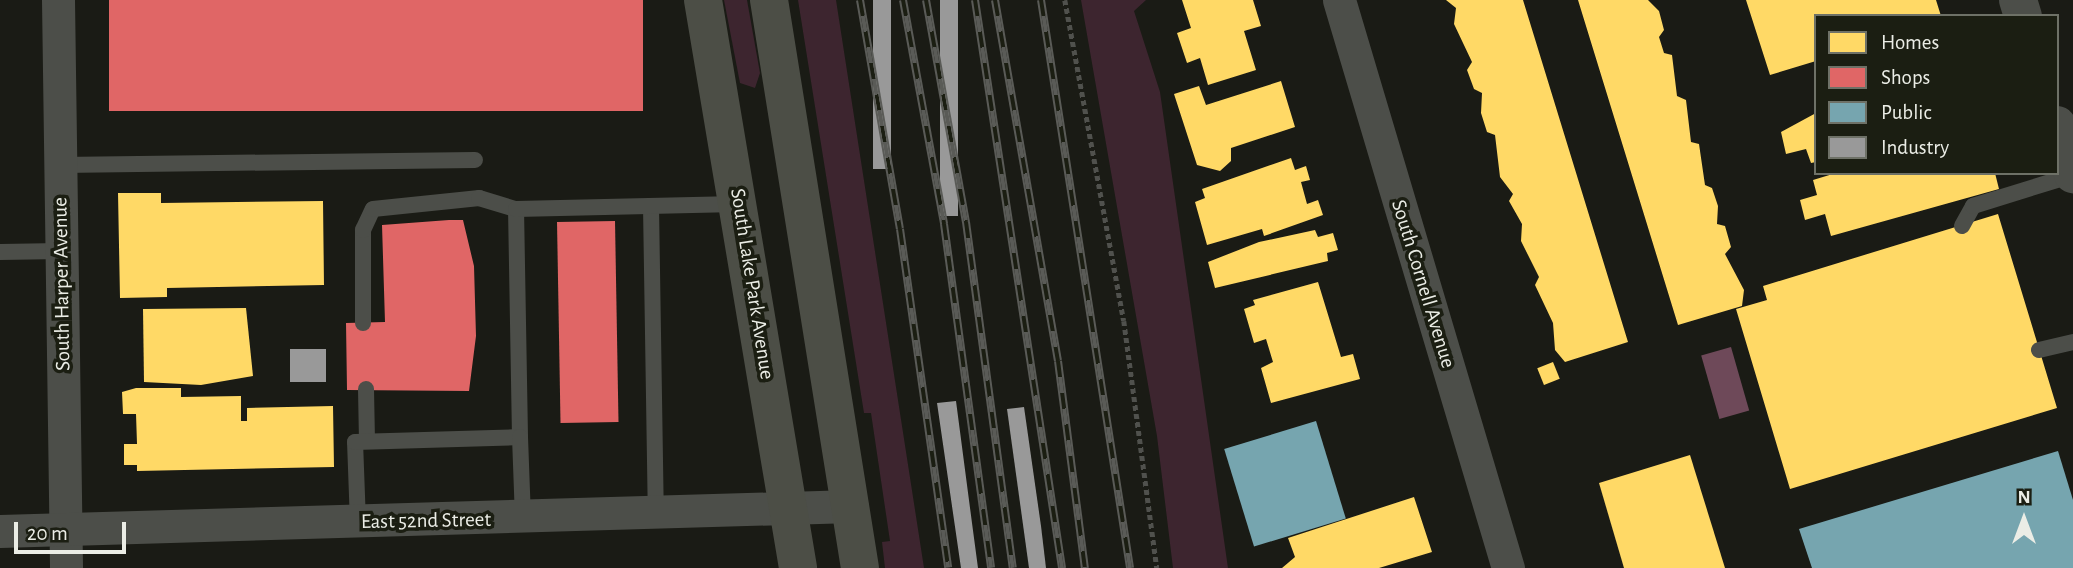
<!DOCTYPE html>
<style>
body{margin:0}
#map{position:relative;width:2073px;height:568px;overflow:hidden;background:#1a1b15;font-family:"Alegreya Sans",sans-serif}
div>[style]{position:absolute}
.green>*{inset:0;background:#3d252f}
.water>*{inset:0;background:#6e4959;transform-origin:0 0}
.homes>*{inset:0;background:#ffd966;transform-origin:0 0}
.shops>*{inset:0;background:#e06666;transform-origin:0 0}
.public>*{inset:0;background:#76a5af;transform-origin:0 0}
.industry>*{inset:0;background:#999;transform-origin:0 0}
.path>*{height:4.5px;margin-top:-2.25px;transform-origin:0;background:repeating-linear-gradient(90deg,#50514d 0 5px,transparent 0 8.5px)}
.service>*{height:16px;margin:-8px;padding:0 8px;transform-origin:8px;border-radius:8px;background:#4c4e49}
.minor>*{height:33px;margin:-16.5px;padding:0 16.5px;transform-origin:16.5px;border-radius:16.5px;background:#4c4e49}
.tertiary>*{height:38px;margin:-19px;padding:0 19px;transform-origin:19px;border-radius:19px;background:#4c4e49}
.secondary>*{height:38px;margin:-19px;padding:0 19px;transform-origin:19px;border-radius:19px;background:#4c4e46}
.rail>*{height:8px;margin-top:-4px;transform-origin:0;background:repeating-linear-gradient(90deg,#1b1e12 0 16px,#5a5b57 0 32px);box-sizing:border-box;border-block:2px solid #5a5b57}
span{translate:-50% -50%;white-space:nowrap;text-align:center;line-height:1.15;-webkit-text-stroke:7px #1b1e12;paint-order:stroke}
.street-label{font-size:21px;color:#ebede6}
.legend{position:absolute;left:1814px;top:14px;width:245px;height:161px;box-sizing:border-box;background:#1b1e12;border:2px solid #6e7167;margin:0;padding:9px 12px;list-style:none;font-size:21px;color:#ebede6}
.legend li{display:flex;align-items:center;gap:14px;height:35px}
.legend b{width:35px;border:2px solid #6e7167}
.north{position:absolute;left:1989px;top:484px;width:70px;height:70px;-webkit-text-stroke:5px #1b1e12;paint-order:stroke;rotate:0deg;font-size:19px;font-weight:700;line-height:28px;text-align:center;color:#ebede6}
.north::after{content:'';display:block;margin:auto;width:24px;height:32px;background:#ebede6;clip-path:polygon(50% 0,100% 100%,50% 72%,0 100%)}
.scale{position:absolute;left:14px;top:522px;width:112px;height:32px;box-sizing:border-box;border:4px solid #ebede6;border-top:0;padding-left:9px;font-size:21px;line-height:24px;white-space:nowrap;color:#ebede6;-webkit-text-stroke:5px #1b1e12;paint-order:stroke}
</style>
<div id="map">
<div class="green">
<div style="clip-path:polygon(724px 0,747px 0,760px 73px,755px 88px,740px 83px)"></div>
<div style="clip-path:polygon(798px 0,836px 0,924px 568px,885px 568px,882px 542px,890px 541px,871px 413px,864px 413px)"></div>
<div style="clip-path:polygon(1081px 0,1146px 0,1134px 11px,1160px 92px,1228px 568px,1173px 568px,1157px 436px)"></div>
</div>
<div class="water">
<div style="left:1731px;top:347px;width:66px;height:31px;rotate:74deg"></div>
</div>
<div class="homes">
<div style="clip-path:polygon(1182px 0,1253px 0,1261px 26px,1244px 31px,1256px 70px,1208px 85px,1200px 58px,1187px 63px,1177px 33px,1191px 28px)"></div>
<div style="clip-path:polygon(1446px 0,1523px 0,1628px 342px,1565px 362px,1555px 350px,1553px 323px,1535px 285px,1539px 277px,1521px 241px,1522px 224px,1509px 201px,1513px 194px,1500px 177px,1495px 135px,1487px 132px,1481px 113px,1482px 93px,1474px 89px,1467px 70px,1472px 62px,1454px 24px,1456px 8px)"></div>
<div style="clip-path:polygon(1578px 0,1648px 0,1659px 11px,1664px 30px,1659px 37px,1664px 53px,1672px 55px,1677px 96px,1686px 100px,1691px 142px,1699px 144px,1705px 185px,1712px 188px,1718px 206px,1717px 224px,1725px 226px,1731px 247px,1725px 254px,1744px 290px,1742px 306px,1678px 325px)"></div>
<div style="clip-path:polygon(1746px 0,1936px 0,1941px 16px,1816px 16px,1816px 61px,1770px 75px)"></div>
<div style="clip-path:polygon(1281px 81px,1295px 127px,1231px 148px,1231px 161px,1220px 171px,1197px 165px,1174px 94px,1199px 86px,1206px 105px)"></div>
<div style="clip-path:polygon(1816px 113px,1816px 162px,1811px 163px,1806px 149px,1786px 154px,1781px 132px)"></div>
<div style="clip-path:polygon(1291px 158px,1295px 170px,1306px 166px,1310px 180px,1301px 182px,1307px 204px,1318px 200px,1323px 215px,1264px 236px,1262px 229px,1207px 245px,1195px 202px,1205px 198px,1202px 189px)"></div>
<div style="clip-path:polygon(1836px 173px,1995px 173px,1999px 189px,1831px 236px,1825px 214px,1805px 220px,1800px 200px,1817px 195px,1813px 180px)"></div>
<div style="clip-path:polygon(118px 193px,161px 193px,161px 203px,323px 201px,324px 285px,167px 288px,167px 297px,120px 298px)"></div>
<div style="clip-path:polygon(1998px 214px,2057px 408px,1790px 489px,1736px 309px,1767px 300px,1763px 286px)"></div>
<div style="clip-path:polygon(1315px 230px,1318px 237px,1333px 233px,1338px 250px,1327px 253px,1328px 261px,1215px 288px,1208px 262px,1259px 242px)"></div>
<div style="clip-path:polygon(1318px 282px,1341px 357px,1353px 354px,1360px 379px,1271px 403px,1261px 368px,1273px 362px,1266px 339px,1254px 343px,1244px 309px,1255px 305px,1253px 300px)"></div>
<div style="clip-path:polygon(246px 308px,253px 376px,201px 385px,144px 382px,143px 309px)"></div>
<div style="left:1553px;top:362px;width:18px;height:17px;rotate:68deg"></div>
<div style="clip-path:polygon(136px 388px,181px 388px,181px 397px,241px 396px,241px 421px,247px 421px,247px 408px,333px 406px,334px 467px,137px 471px,137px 465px,124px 465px,124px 444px,137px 444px,136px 414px,123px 414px,122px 392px)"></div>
<div style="clip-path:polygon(1690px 455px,1725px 568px,1624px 568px,1599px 483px)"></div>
<div style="clip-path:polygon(1414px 497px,1432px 552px,1379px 568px,1282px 568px,1295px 557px,1288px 538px)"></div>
</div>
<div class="shops">
<div style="left:109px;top:0;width:534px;height:111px"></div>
<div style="clip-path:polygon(449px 220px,463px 220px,474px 266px,476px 336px,469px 391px,347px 390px,346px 323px,385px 322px,382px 225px)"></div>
<div style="left:615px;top:221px;width:201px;height:58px;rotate:89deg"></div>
</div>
<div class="public">
<div style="left:1316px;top:421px;width:102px;height:96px;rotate:73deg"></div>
<div style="clip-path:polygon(2058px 451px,2073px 500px,2073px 568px,1812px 568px,1799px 529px)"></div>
</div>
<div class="industry">
<div style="left:873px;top:0;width:18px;height:169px"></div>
<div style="left:940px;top:0;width:18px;height:216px"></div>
<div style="left:290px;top:349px;width:36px;height:33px"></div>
<div style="clip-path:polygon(956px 401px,972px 523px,978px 568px,961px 568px,937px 403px)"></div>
<div style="clip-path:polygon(1024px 407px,1041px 526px,1046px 568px,1029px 568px,1007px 409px)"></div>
</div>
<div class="path">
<div style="left:1065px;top:0;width:326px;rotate:79.6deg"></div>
<div style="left:1124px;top:321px;width:249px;rotate:82.4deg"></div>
</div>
<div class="service">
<div style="left:60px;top:165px;width:415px;rotate:-0.7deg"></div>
<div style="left:651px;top:206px;width:309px;rotate:89.1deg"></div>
<div style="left:1962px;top:226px;width:23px;rotate:-61deg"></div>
<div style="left:1973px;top:206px;width:105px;rotate:-17.2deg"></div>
<div style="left:0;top:252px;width:61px;rotate:-0.9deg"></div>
<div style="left:363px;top:323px;width:93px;rotate:-90deg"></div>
<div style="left:363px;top:230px;width:23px;rotate:-65deg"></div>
<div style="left:373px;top:209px;width:107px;rotate:-5.9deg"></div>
<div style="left:479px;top:198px;width:39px;rotate:17deg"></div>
<div style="left:2039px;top:350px;width:35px;rotate:-13deg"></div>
<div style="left:366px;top:389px;width:52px;rotate:88.9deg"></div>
<div style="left:520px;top:437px;width:228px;rotate:-91deg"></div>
<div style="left:516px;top:209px;width:221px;rotate:-1.3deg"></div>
<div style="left:358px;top:523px;width:81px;rotate:-92.1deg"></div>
<div style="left:355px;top:442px;width:165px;rotate:-1.7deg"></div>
<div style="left:520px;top:437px;width:82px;rotate:87.9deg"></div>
</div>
<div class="minor">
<div style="left:58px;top:0;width:568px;rotate:89.19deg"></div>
<div style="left:1339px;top:0;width:593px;rotate:73.43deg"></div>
<div style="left:0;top:531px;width:852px;rotate:-1.68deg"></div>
</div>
<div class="tertiary">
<div style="left:2018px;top:0;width:17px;rotate:73deg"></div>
<div style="left:2057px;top:125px;width:52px;rotate:71.9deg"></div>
</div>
<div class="secondary">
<div style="left:703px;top:0;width:576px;rotate:80.5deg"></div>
<div style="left:769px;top:0;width:575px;rotate:80.9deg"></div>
</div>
<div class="rail">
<div style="left:860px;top:0;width:232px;rotate:80.1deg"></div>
<div style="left:900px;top:229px;width:342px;rotate:81.9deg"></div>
<div style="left:903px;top:0;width:228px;rotate:79.6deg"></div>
<div style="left:944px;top:224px;width:347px;rotate:82.2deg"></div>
<div style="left:926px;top:0;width:226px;rotate:79.8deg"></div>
<div style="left:966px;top:222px;width:349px;rotate:82.3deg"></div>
<div style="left:975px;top:0;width:575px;rotate:81.29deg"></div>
<div style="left:995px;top:0;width:366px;rotate:80.1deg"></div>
<div style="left:1058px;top:361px;width:209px;rotate:82.6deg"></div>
<div style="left:1041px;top:0;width:575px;rotate:81.09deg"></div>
</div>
<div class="street-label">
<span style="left:62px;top:284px;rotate:-91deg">South Harper Avenue</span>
<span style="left:752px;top:284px;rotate:81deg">South Lake Park Avenue</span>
<span style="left:1423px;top:284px;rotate:73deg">South Cornell Avenue</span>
<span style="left:426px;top:521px;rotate:-1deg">East 52nd Street</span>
</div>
<ul class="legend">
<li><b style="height:19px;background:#ffd966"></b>Homes</li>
<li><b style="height:19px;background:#e06666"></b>Shops</li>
<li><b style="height:19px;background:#76a5af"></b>Public</li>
<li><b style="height:19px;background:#999"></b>Industry</li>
</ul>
<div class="north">N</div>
<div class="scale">20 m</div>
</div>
